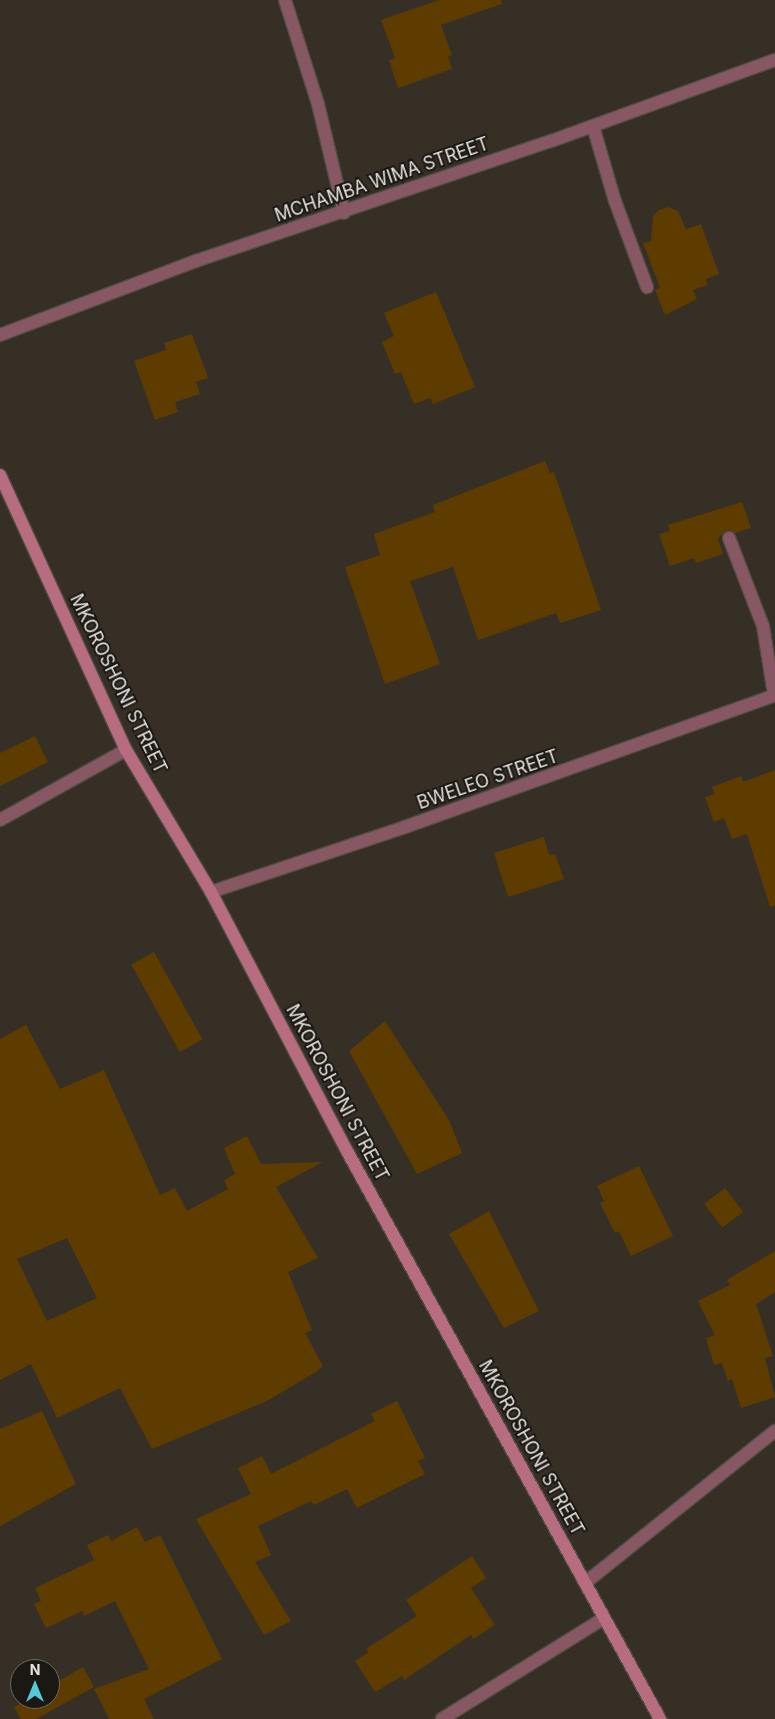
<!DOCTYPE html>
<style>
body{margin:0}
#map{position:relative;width:775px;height:1719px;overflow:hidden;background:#362f26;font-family:Inter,sans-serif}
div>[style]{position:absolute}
.building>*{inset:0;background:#5e3c00;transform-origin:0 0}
.roads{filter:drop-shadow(1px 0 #524c43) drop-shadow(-1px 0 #524c43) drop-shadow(0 1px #524c43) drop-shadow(0 -1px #524c43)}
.street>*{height:12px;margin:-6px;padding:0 6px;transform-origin:6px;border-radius:6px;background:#875863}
.secondary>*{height:12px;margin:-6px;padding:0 6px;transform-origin:6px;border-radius:6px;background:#b76c7f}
span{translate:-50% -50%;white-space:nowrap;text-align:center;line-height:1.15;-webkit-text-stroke:4px #1b1814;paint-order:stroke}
.street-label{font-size:18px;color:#e6e2dc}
.north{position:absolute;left:10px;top:1659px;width:50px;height:50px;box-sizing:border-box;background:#1b1814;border:1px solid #6c6964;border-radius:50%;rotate:0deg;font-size:14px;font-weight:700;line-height:20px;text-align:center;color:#e6e2dc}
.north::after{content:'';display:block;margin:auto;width:18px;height:22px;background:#52cbd7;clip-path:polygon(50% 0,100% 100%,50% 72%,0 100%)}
</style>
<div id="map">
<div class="building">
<div style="clip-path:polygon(439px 0,501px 0,502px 4px,441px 25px,452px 55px,448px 56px,452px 69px,398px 88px,389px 60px,395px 58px,381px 20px)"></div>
<div style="clip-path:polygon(668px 207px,678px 211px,686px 229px,701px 224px,719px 274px,706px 279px,707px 285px,693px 290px,697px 299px,665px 315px,655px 290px,660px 288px,643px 243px,651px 241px,653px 216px,659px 210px)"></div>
<div style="clip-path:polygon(436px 292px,475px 387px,433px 404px,430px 398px,414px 404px,401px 372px,395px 374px,382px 342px,394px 336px,384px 313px)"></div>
<div style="clip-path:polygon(192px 334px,208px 378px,196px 382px,200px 394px,175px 402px,178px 412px,155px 420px,134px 361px,166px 350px,164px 343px)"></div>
<div style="clip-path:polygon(545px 461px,550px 473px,554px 472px,601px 610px,560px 623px,556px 613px,478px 640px,453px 567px,410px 581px,440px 664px,385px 684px,345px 567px,380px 555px,374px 534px,435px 512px,433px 505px)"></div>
<div style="clip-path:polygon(742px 502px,751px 528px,735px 533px,730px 530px,723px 533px,718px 539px,723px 554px,696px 563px,694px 558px,670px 566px,659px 534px,670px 531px,668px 525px)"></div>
<div style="clip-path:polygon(35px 736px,48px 762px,0 786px,0 753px)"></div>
<div style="clip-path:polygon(775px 770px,775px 906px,770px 907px,747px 834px,732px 839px,724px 818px,714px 822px,705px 797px,715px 794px,712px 787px,741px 776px,743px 782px)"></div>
<div style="clip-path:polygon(544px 837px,549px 855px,555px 854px,564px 879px,508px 897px,494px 853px)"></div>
<div style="left:154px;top:952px;width:100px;height:26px;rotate:61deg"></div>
<div style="clip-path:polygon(385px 1021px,449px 1120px,462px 1153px,417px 1174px,349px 1051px)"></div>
<div style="clip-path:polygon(evenodd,26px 1025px,60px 1089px,104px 1070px,160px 1195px,175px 1188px,187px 1211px,228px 1189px,224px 1180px,235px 1174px,224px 1148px,247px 1136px,261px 1164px,323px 1162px,276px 1187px,318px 1258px,288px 1272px,312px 1330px,305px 1333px,323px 1366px,316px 1372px,267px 1401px,152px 1449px,120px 1388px,57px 1418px,31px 1364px,0 1380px,0 1039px,26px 1025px,67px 1238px,97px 1298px,47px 1321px,17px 1259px,67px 1238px)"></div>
<div style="clip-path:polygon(639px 1166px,673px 1236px,631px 1256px,619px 1231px,615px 1233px,600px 1203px,604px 1201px,597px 1186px)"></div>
<div style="left:725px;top:1188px;width:30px;height:26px;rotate:53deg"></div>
<div style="clip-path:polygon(489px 1211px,539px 1311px,504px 1328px,449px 1234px)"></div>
<div style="clip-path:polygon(775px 1251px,775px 1292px,756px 1304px,773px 1356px,765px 1358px,775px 1397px,741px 1408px,732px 1379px,728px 1381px,722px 1363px,714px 1365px,706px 1338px,715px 1335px,698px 1301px,730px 1285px,727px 1280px)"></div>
<div style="clip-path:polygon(397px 1401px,425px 1458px,418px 1461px,425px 1474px,357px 1508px,347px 1489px,314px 1505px,311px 1501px,258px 1526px,271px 1555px,255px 1562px,291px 1621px,264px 1635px,196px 1519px,251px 1494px,238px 1468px,262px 1456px,271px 1474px,375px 1421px,371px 1414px)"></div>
<div style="clip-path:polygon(42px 1411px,76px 1484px,0 1526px,0 1429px)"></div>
<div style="clip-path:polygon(137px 1527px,145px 1542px,160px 1535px,222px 1659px,144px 1699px,154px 1719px,109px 1719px,94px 1689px,149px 1669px,115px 1601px,84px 1616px,82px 1611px,46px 1628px,34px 1604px,41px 1601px,35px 1588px,94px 1560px,87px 1545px,108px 1535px,111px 1541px)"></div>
<div style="clip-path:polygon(472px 1556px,486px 1578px,471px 1588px,495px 1625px,473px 1639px,471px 1635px,404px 1680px,402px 1676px,375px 1692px,355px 1661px,369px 1652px,366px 1649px,417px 1616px,406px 1600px)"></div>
<div style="clip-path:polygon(83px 1667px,94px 1687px,36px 1719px,21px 1719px,14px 1707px,28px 1699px,50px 1699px,50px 1686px)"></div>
</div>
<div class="roads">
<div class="street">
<div style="left:285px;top:0;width:109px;rotate:72.4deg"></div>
<div style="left:318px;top:104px;width:112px;rotate:76.6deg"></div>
<div style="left:593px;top:126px;width:78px;rotate:73.7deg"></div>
<div style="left:615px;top:201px;width:92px;rotate:69.6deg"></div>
<div style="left:0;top:335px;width:210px;rotate:-20.7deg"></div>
<div style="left:196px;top:261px;width:375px;rotate:-18.7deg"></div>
<div style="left:551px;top:141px;width:238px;rotate:-19.9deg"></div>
<div style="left:729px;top:538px;width:94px;rotate:68.9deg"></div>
<div style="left:763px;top:626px;width:70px;rotate:80.9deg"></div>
<div style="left:0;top:820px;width:144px;rotate:-29.1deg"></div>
<div style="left:211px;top:892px;width:205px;rotate:-18.5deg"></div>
<div style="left:405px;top:827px;width:393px;rotate:-19.6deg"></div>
<div style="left:585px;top:1583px;width:243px;rotate:-38.7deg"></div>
<div style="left:442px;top:1719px;width:191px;rotate:-31.9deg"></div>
</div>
<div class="secondary">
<div style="left:0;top:475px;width:302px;rotate:65.4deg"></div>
<div style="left:126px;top:750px;width:165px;rotate:59.1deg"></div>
<div style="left:211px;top:892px;width:293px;rotate:62.3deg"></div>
<div style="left:347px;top:1151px;width:649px;rotate:61.14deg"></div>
</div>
</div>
<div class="street-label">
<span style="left:382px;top:180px;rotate:-19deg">MCHAMBA WIMA STREET</span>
<span style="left:118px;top:684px;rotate:64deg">MKOROSHONI STREET</span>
<span style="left:488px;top:780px;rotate:-19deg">BWELEO STREET</span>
<span style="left:337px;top:1093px;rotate:62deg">MKOROSHONI STREET</span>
<span style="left:531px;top:1448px;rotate:61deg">MKOROSHONI STREET</span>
</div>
<div class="north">N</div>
</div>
